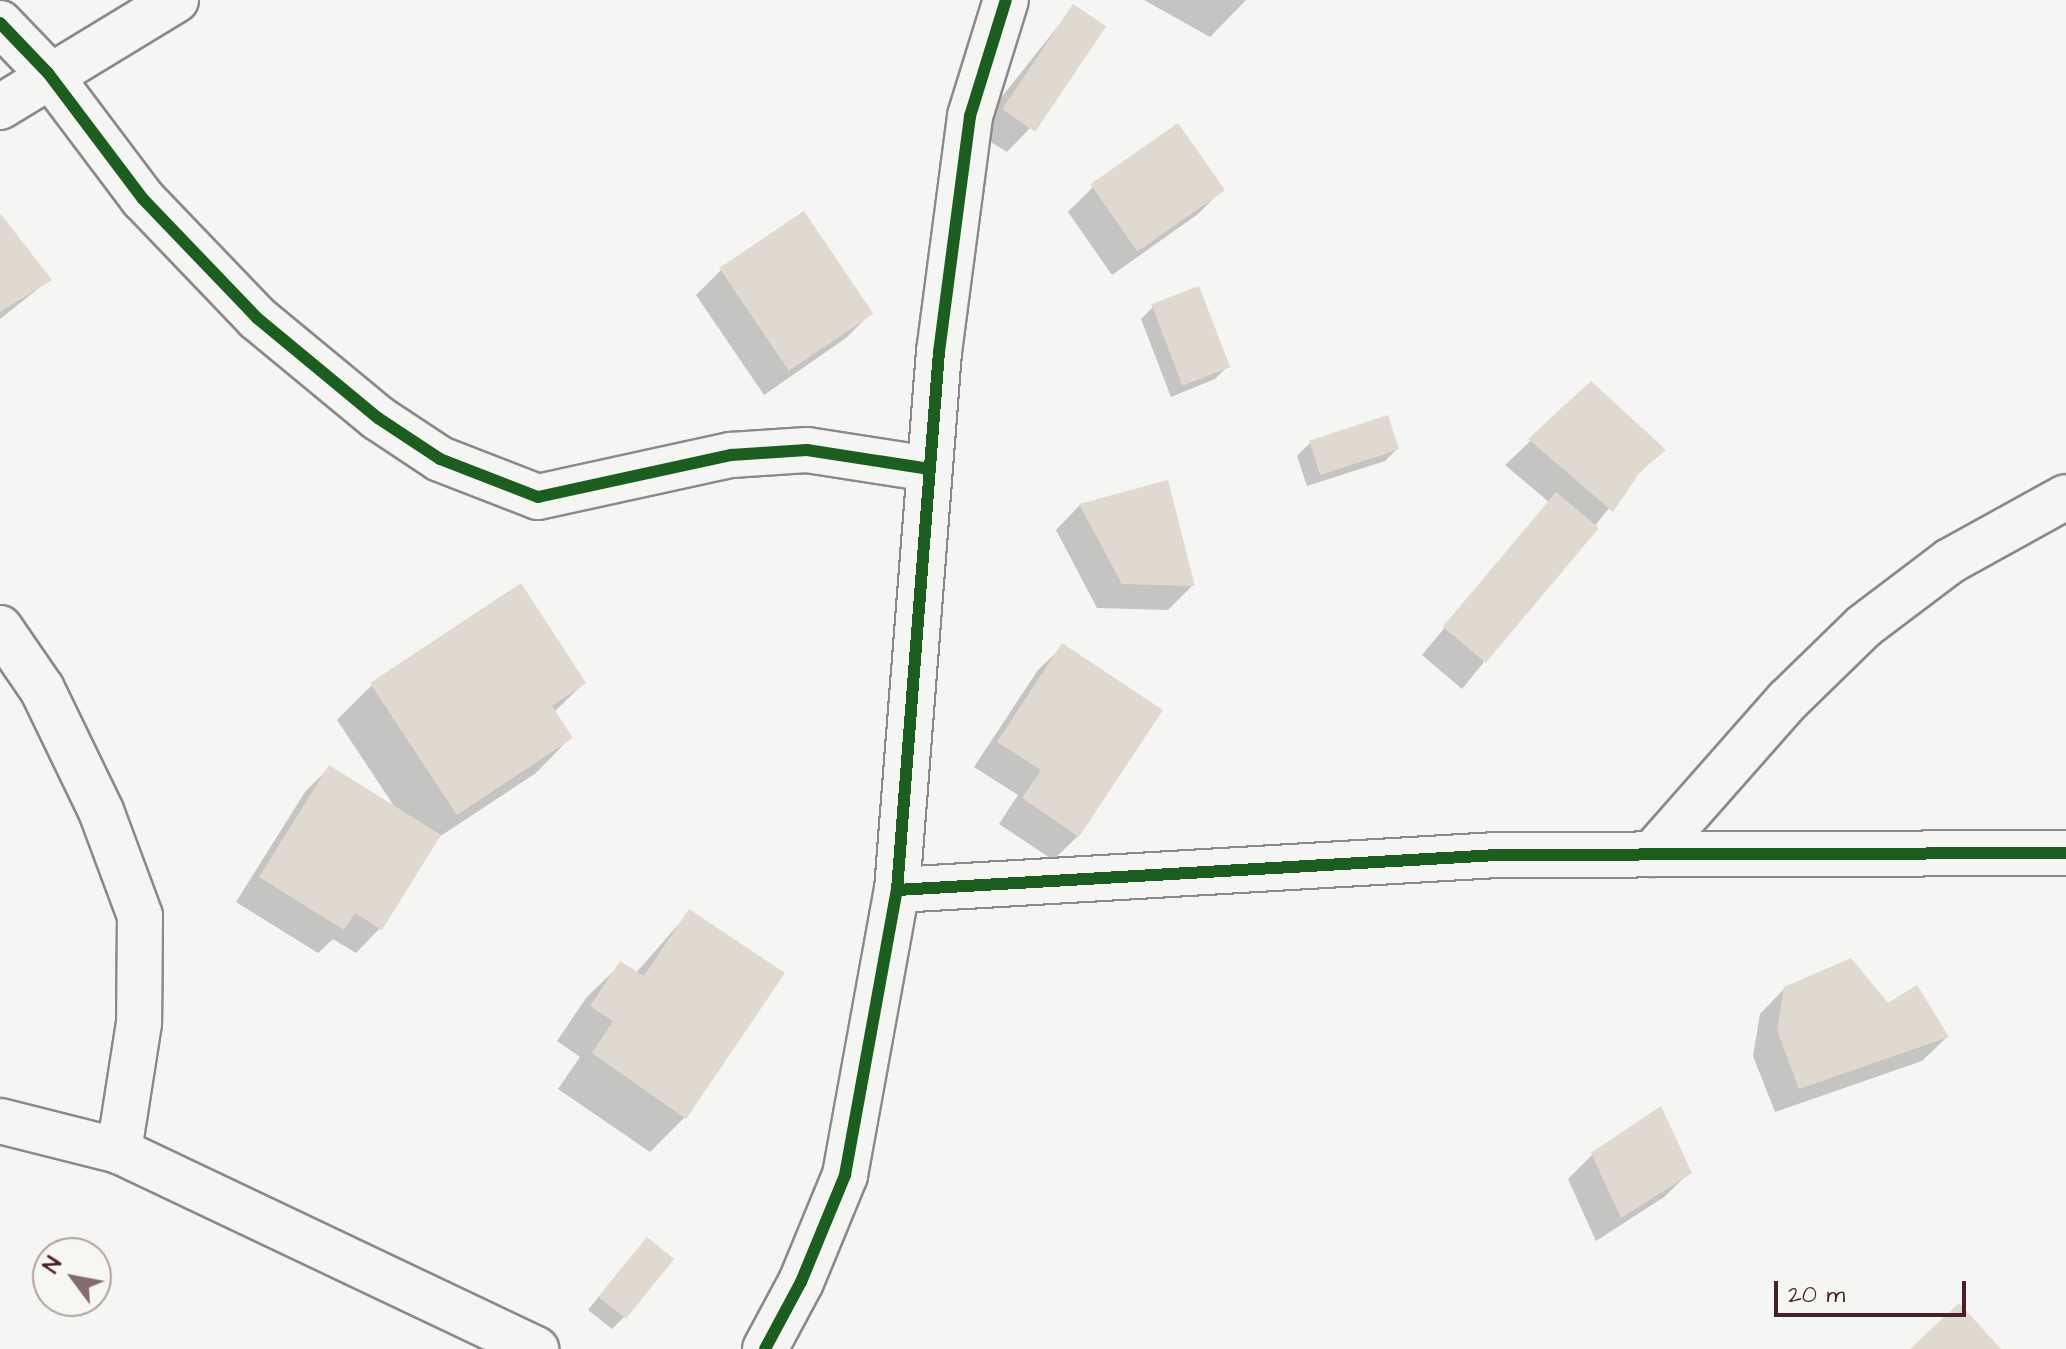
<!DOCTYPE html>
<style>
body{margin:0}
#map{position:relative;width:2066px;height:1349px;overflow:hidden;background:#f5f5f3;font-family:"Architects Daughter",sans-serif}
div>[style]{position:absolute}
.shadow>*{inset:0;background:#0003}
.building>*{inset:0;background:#e0d9d0;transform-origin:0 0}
.roads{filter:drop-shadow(2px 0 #8f8788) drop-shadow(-2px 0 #8f8788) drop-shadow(0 2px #8f8788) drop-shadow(0 -2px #8f8788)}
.minor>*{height:44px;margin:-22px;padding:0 22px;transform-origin:22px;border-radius:22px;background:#f5f5f3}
.cycleway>*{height:12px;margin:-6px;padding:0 6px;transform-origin:6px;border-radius:6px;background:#1b5e20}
span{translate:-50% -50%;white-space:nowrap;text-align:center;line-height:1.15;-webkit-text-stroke:6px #f6f6f2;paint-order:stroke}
.north{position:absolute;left:32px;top:1237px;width:80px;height:80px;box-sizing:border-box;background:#f6f6f2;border:2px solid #b1a0a2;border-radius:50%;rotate:302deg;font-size:22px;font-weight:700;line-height:32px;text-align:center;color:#4a1f2b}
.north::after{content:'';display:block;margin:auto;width:28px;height:36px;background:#866a71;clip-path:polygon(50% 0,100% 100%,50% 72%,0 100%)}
.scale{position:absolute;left:1774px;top:1281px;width:192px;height:36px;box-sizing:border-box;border:4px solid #4a1f2b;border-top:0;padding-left:10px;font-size:24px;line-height:28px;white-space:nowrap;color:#4a1f2b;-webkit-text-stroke:6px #f6f6f2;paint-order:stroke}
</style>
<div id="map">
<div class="shadow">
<div style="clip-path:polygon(1144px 0,1246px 0,1210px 37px)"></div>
<div style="clip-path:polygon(1074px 6px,1031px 127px,1007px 152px,974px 132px)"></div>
<div style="clip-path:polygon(1178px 126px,1222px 190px,1198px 214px,1112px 275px,1068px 212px,1092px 188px)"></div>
<div style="clip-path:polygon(804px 214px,871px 313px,846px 338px,764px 395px,696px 295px,721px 270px)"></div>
<div style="clip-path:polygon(0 216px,49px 280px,0 319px)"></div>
<div style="clip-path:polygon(1153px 307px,1227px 367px,1215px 379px,1171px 397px,1141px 319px)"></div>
<div style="clip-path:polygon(1591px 384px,1663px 450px,1632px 480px,1462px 689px,1422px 655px,1549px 502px,1505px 465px)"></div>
<div style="clip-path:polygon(1310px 443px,1397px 449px,1385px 461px,1307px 486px,1297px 456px)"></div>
<div style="clip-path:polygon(1080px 505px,1193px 585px,1168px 610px,1097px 608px,1056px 530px)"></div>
<div style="clip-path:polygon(1063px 646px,1078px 836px,1053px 860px,999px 824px,1018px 795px,974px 767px,1038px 670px)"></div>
<div style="clip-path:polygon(584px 683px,553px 713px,570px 738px,536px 773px,436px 839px,380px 928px,356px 953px,333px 939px,318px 953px,236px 902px,305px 792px,329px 768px,396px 809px,337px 720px,372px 685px)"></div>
<div style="clip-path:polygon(690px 911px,685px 1117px,650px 1152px,558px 1089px,580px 1057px,557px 1041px,586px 998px,621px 964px,636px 973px)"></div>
<div style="clip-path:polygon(1785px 988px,1888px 1005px,1947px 1037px,1922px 1061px,1775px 1112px,1753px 1056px,1760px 1014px)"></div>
<div style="clip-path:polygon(1593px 1154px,1689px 1173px,1664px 1197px,1596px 1241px,1568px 1179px)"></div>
<div style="clip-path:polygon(635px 1252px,624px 1317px,612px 1329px,588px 1310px)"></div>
</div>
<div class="building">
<div style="left:1073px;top:4px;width:40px;height:127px;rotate:34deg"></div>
<div style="left:1178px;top:123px;width:82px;height:107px;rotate:55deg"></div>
<div style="left:804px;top:211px;width:124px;height:102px;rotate:56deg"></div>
<div style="clip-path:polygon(0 213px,52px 280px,0 312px)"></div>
<div style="left:1199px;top:286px;width:87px;height:51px;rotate:69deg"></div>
<div style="clip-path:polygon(1591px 381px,1666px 450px,1640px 472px,1613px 512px,1528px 439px)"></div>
<div style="left:1388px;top:415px;width:36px;height:83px;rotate:72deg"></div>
<div style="clip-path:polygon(1168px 480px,1195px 586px,1122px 584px,1079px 504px)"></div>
<div style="left:1556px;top:492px;width:56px;height:176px;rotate:40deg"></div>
<div style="clip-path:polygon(521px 583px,586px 683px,552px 706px,573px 738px,457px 815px,370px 683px)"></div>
<div style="clip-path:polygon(1062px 643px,1163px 710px,1079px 837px,1022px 798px,1041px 770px,997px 742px)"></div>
<div style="clip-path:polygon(329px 765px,441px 835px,382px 930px,355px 913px,344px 930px,259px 877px)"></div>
<div style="clip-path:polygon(689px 909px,785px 973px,686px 1119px,592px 1053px,613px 1021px,590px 1006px,620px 961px,644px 976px)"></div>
<div style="clip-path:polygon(1851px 958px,1888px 1003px,1917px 985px,1949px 1037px,1799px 1089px,1777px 1030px,1784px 987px)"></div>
<div style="clip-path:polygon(1661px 1106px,1692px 1173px,1621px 1218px,1591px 1153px)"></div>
<div style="left:647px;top:1237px;width:35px;height:77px;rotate:39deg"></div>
<div style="clip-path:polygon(1959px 1303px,2001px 1349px,1910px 1349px)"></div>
</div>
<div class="roads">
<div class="minor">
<div style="left:0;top:23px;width:69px;rotate:46.2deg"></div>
<div style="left:48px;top:73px;width:158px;rotate:53deg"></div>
<div style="left:143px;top:199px;width:165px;rotate:46.2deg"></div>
<div style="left:257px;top:318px;width:157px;rotate:39.6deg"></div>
<div style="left:378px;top:418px;width:74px;rotate:33.5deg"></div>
<div style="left:440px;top:459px;width:105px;rotate:21.2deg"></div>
<div style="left:538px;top:497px;width:198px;rotate:-12.3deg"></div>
<div style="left:731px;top:455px;width:76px;rotate:-3.8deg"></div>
<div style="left:807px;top:450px;width:124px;rotate:8.8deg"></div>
<div style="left:0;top:107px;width:206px;rotate:-31.3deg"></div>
<div style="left:0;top:628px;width:74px;rotate:55.5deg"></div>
<div style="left:42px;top:689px;width:136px;rotate:64.2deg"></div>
<div style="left:101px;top:811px;width:112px;rotate:69.6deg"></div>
<div style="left:140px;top:916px;width:107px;rotate:90.5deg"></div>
<div style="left:139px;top:1023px;width:130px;rotate:98.9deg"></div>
<div style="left:1652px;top:854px;width:205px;rotate:-48.6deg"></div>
<div style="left:1788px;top:700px;width:106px;rotate:-44.2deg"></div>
<div style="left:1864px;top:626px;width:108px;rotate:-37.1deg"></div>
<div style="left:1950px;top:561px;width:132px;rotate:-28.9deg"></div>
<div style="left:897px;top:890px;width:601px;rotate:-3.34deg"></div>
<div style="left:1497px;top:855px;width:569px;rotate:-0.2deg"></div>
<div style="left:0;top:1121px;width:123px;rotate:14.1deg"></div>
<div style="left:119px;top:1151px;width:462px;rotate:25.4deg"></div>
<div style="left:765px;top:1349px;width:76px;rotate:-61.8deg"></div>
<div style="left:801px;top:1282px;width:116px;rotate:-67.6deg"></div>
<div style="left:845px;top:1175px;width:290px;rotate:-79.7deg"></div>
<div style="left:897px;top:890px;width:540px;rotate:-85.54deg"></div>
<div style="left:939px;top:352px;width:238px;rotate:-82.5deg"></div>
<div style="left:970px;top:116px;width:121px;rotate:-72.8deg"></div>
</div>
</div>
<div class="cycleway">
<div style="left:0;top:23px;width:69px;rotate:46.2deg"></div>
<div style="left:48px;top:73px;width:158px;rotate:53deg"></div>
<div style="left:143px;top:199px;width:165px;rotate:46.2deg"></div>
<div style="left:257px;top:318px;width:157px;rotate:39.6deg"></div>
<div style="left:378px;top:418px;width:74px;rotate:33.5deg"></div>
<div style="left:440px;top:459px;width:105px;rotate:21.2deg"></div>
<div style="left:538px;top:497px;width:198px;rotate:-12.3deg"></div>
<div style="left:731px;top:455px;width:76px;rotate:-3.8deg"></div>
<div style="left:807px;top:450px;width:124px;rotate:8.8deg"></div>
<div style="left:897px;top:890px;width:601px;rotate:-3.34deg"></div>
<div style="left:1497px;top:855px;width:569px;rotate:-0.2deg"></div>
<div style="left:765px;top:1349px;width:76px;rotate:-61.8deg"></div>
<div style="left:801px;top:1282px;width:116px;rotate:-67.6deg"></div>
<div style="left:845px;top:1175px;width:290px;rotate:-79.7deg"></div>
<div style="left:897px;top:890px;width:540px;rotate:-85.54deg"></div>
<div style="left:939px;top:352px;width:238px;rotate:-82.5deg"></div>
<div style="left:970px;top:116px;width:121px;rotate:-72.8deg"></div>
</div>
<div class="north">N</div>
<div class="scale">20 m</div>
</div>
